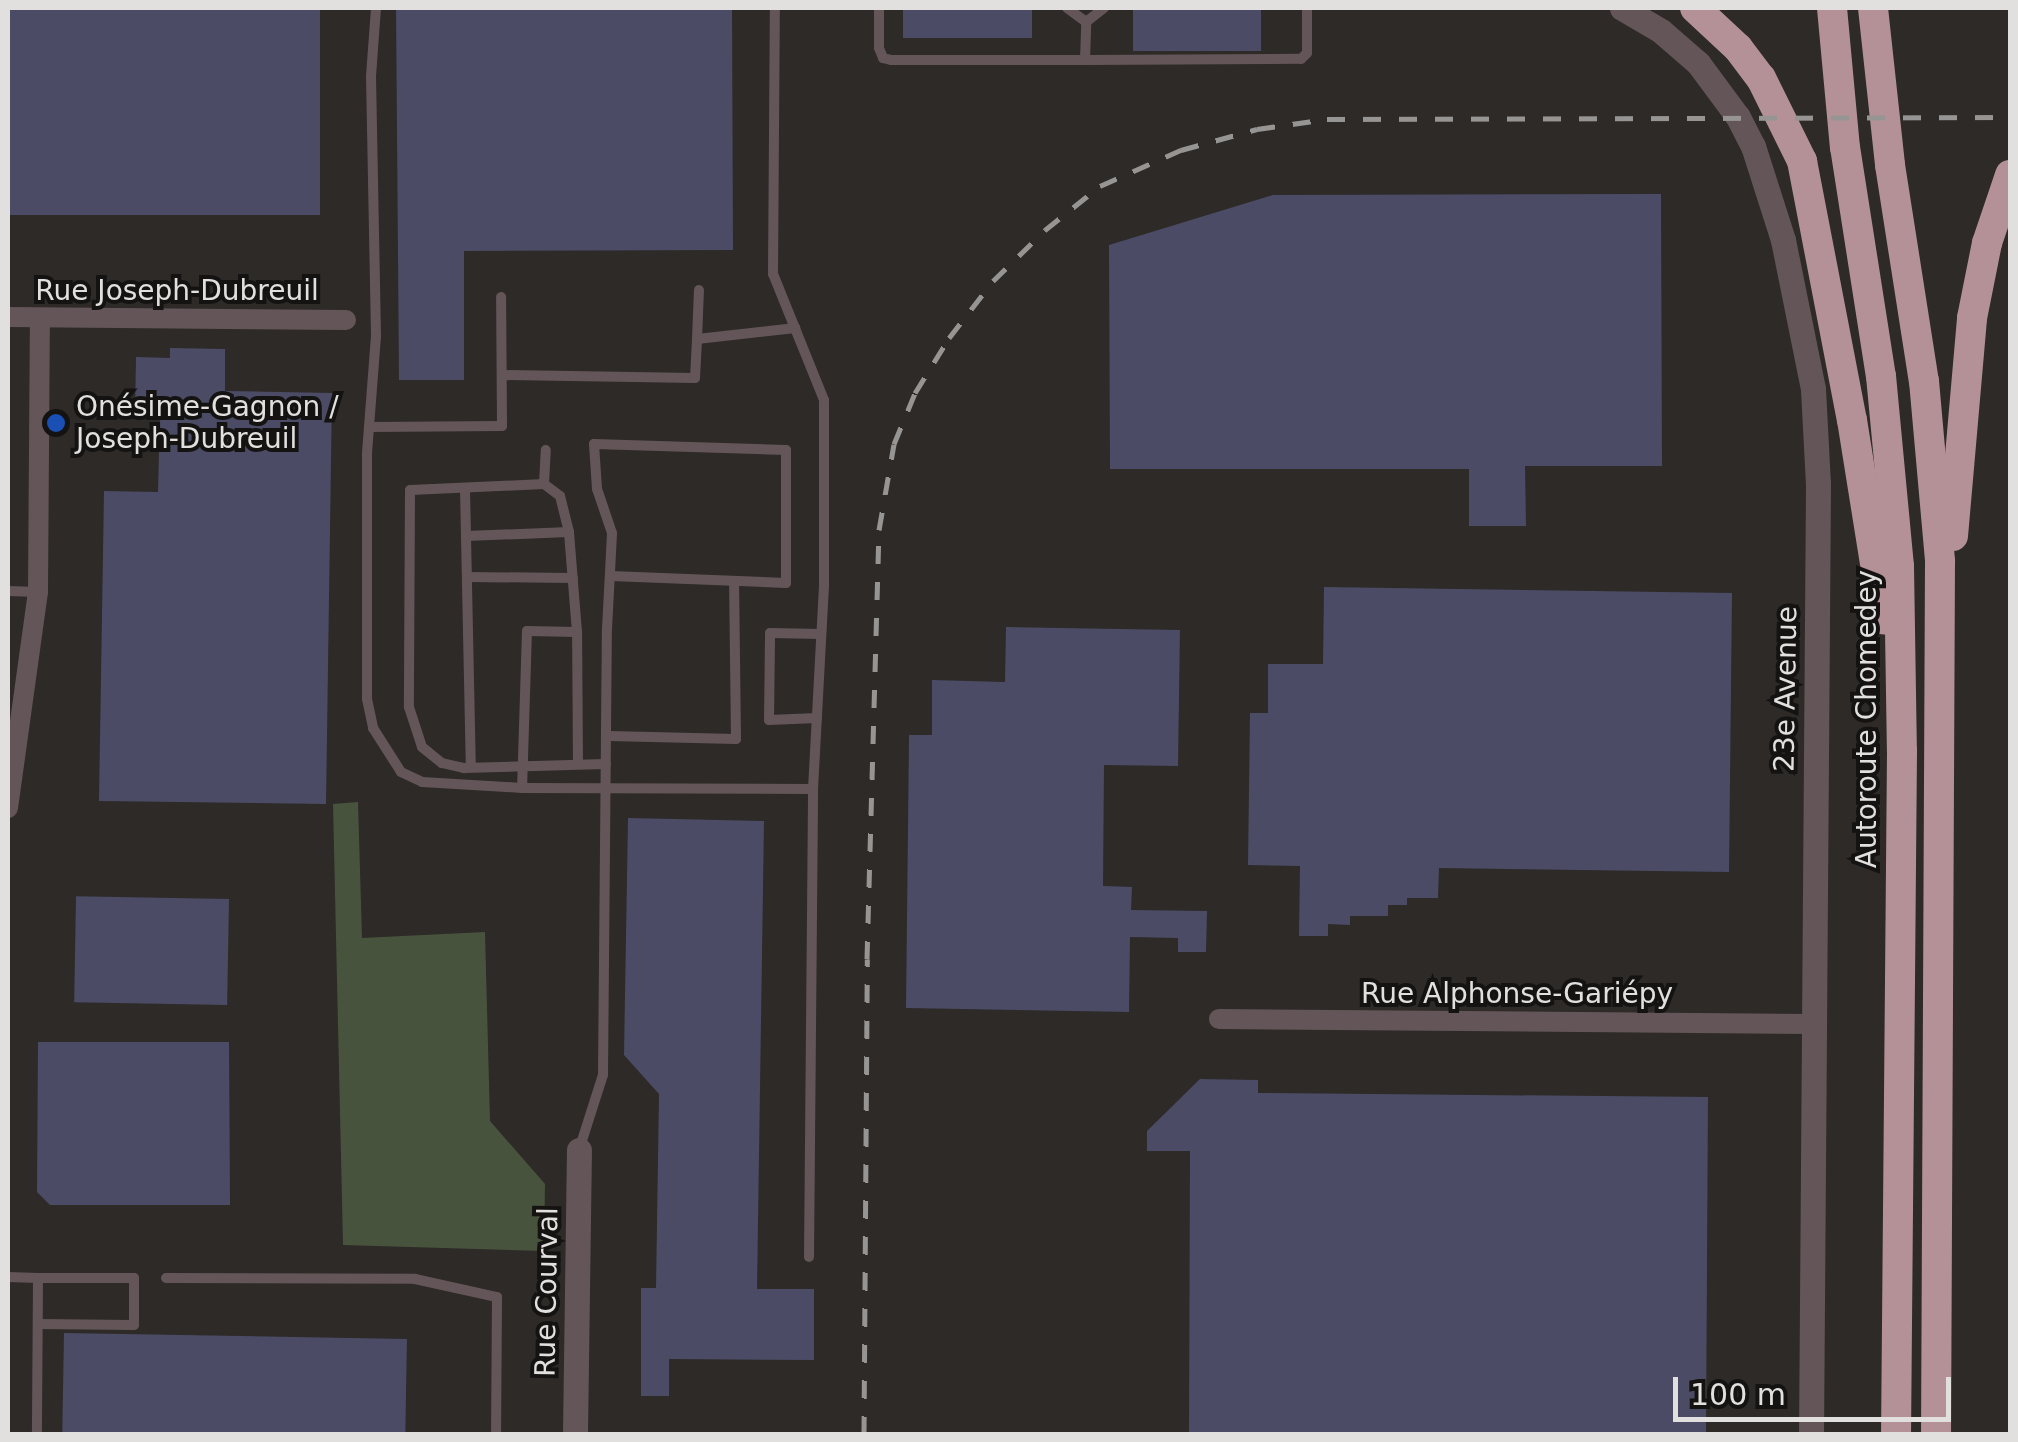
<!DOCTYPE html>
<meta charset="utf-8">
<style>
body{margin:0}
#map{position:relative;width:2018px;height:1442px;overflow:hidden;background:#2d2a28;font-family:"DejaVu Sans",sans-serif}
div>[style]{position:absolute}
.green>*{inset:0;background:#48533d}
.building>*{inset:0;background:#4b4b65;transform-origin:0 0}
.service>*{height:10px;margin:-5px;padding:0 5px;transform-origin:5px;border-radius:5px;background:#645658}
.minor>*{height:20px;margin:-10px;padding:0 10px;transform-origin:10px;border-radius:10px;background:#645658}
.tertiary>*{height:25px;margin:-12.5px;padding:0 12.5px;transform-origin:12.5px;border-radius:12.5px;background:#645658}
.motorway>*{height:30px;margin:-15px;padding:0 15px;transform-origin:15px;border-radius:15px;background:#b49196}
.rail>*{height:5px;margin-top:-2.5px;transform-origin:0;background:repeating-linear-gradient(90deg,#979593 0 18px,transparent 0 36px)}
.dots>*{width:28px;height:28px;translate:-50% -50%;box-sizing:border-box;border:5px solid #141312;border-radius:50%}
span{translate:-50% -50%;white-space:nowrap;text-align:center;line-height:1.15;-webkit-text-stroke:8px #141312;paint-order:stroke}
.street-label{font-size:28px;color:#e2e0df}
.poi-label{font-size:28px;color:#e2e0df}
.left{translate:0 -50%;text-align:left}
.frame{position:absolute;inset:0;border:10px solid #e2e0df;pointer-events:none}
.scale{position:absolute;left:1673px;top:1377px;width:278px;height:45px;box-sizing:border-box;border:5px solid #e2e0df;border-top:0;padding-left:12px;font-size:30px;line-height:35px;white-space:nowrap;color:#e2e0df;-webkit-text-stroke:8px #141312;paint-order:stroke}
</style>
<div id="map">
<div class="green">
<div style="clip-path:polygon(358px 802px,362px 938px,485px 932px,490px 1121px,545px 1184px,544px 1251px,343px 1245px,333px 804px)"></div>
</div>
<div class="building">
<div style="left:8px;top:8px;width:312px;height:207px"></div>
<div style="clip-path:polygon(396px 8px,732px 8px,733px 250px,464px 251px,464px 380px,399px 380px)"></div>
<div style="left:903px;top:8px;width:129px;height:30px"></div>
<div style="left:1133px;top:8px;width:128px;height:43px"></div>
<div style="clip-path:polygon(1661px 194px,1662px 466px,1525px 466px,1526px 526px,1469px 526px,1469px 469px,1110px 469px,1109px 245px,1273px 195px)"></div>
<div style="clip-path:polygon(170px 348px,225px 349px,225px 391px,332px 393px,326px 804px,99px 801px,104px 491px,158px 492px,160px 412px,135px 412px,136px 357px,170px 358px)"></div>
<div style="clip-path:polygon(1324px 587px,1732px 593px,1729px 872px,1439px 868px,1438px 898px,1407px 898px,1407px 905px,1388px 905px,1388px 916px,1350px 916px,1350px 925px,1328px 924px,1328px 936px,1299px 936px,1300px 866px,1248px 865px,1250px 713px,1268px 713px,1268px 664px,1323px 664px)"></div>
<div style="clip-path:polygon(1006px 627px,1180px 630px,1178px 766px,1104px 765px,1103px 886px,1132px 887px,1131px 910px,1207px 911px,1206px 952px,1178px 952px,1178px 938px,1130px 937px,1129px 1012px,906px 1008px,909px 735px,932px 735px,932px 680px,1005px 682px)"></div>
<div style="clip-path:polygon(628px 818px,764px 821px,757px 1289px,814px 1289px,814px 1360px,669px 1359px,669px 1396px,641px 1396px,641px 1288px,656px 1288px,659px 1094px,624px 1055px)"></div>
<div style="left:229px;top:899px;width:106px;height:153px;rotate:91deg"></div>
<div style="clip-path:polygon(38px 1042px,229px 1042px,230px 1205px,50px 1205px,37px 1192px)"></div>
<div style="clip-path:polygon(1200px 1079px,1258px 1080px,1258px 1093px,1708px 1097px,1706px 1434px,1189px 1434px,1190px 1151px,1147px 1151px,1147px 1131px)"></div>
<div style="left:64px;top:1333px;width:343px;height:101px;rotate:1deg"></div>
</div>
<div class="service">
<div style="left:376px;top:8px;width:68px;rotate:94.2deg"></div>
<div style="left:371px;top:76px;width:260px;rotate:88.9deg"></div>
<div style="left:376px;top:336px;width:118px;rotate:94.4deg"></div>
<div style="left:367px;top:454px;width:245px;rotate:90deg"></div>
<div style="left:367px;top:699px;width:30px;rotate:78deg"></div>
<div style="left:373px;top:728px;width:52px;rotate:57.5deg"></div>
<div style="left:401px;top:772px;width:23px;rotate:25deg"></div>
<div style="left:422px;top:782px;width:100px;rotate:3.4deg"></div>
<div style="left:879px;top:8px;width:40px;rotate:90deg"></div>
<div style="left:879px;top:48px;width:11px;rotate:68deg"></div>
<div style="left:883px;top:58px;width:8px;rotate:14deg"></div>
<div style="left:891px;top:60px;width:194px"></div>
<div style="left:1085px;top:60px;width:216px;rotate:-0.3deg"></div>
<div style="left:1301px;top:59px;width:8px;rotate:-45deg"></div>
<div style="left:1307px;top:53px;width:45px;rotate:-90deg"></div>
<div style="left:1067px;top:8px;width:24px;rotate:36deg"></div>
<div style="left:1085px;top:60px;width:38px;rotate:-88deg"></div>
<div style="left:1086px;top:22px;width:23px;rotate:-38deg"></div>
<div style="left:697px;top:339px;width:49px;rotate:-87.7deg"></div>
<div style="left:502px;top:375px;width:193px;rotate:0.9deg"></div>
<div style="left:695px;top:378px;width:39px;rotate:-87deg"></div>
<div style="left:697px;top:339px;width:99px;rotate:-6.4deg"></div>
<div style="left:369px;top:427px;width:133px;rotate:-0.4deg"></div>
<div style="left:502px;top:426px;width:129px;rotate:-90.4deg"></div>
<div style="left:544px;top:484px;width:34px;rotate:-87deg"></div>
<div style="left:465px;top:489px;width:278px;rotate:88.8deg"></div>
<div style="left:466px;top:536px;width:103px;rotate:-2.2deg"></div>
<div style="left:467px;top:577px;width:106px;rotate:0.5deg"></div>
<div style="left:8px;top:591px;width:30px;rotate:2deg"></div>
<div style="left:577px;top:632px;width:50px;rotate:-178.9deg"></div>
<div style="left:527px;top:631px;width:157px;rotate:91.8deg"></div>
<div style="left:522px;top:788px;width:291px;rotate:0.2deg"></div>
<div style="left:813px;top:789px;width:203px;rotate:-86.9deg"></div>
<div style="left:824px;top:586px;width:186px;rotate:-90deg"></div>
<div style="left:824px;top:400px;width:136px;rotate:-112deg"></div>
<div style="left:773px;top:274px;width:266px;rotate:-89.6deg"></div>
<div style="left:817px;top:718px;width:48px;rotate:177.6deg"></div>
<div style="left:769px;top:720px;width:87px;rotate:-89.3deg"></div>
<div style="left:770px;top:633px;width:51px;rotate:1.1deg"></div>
<div style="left:609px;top:736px;width:127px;rotate:1.4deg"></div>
<div style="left:736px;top:739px;width:158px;rotate:-90.7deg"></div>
<div style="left:578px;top:764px;width:132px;rotate:-90.4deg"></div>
<div style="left:577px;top:632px;width:100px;rotate:-94.6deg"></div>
<div style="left:569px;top:532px;width:37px;rotate:-104deg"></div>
<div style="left:560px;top:496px;width:20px;rotate:-143deg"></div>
<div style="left:544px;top:484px;width:134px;rotate:177.4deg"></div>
<div style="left:410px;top:490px;width:217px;rotate:90.3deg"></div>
<div style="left:409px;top:707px;width:42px;rotate:72deg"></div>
<div style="left:422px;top:747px;width:26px;rotate:39deg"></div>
<div style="left:442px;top:763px;width:23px;rotate:13deg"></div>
<div style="left:464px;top:768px;width:142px;rotate:-1.6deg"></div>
<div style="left:579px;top:1150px;width:79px;rotate:-72.3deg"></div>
<div style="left:603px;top:1075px;width:446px;rotate:-89.5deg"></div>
<div style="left:607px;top:629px;width:96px;rotate:-87deg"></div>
<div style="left:612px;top:533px;width:46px;rotate:-108.8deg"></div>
<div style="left:597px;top:489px;width:45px;rotate:-93.8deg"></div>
<div style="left:594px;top:444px;width:192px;rotate:1.8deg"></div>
<div style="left:786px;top:450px;width:133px;rotate:90deg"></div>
<div style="left:786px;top:583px;width:175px;rotate:-177.7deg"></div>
<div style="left:809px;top:1257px;width:468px;rotate:-89.5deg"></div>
<div style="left:8px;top:1277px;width:30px;rotate:2deg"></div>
<div style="left:38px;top:1278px;width:156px;rotate:90.4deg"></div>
<div style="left:166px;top:1278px;width:249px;rotate:0.2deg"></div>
<div style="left:415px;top:1279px;width:84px;rotate:12.4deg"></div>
<div style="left:497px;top:1297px;width:137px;rotate:90.4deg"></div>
<div style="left:38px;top:1324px;width:96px;rotate:0.6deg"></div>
<div style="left:134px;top:1325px;width:47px;rotate:-90deg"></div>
<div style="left:134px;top:1278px;width:96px;rotate:180deg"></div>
</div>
<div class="minor">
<div style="left:8px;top:317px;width:338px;rotate:0.5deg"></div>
<div style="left:8px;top:808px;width:218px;rotate:-82.1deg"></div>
<div style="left:38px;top:592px;width:274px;rotate:-89.6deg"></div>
<div style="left:1219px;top:1019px;width:596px;rotate:0.48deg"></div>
</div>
<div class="tertiary">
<div style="left:1622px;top:8px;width:45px;rotate:30.5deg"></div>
<div style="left:1661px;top:31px;width:49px;rotate:40.9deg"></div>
<div style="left:1698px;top:63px;width:67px;rotate:53.5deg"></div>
<div style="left:1738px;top:117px;width:33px;rotate:63deg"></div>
<div style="left:1753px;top:146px;width:99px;rotate:72.3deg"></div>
<div style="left:1783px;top:240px;width:152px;rotate:78.6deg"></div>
<div style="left:1813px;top:389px;width:95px;rotate:87deg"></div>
<div style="left:1818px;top:484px;width:950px;rotate:90.42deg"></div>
<div style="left:575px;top:1434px;width:284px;rotate:-89.2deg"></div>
</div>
<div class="motorway">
<div style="left:1695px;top:8px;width:59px;rotate:42.9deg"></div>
<div style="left:1738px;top:48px;width:38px;rotate:53deg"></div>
<div style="left:1761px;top:78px;width:93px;rotate:63.7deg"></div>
<div style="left:1802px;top:161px;width:264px;rotate:79.1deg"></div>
<div style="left:1852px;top:420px;width:202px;rotate:80.9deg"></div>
<div style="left:1832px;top:8px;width:140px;rotate:84.7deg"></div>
<div style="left:1845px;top:147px;width:232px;rotate:81.1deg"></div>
<div style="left:1881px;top:376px;width:191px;rotate:84.6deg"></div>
<div style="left:1899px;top:566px;width:185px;rotate:89.1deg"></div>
<div style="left:1902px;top:751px;width:683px;rotate:90.5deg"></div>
<div style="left:1873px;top:8px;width:158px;rotate:83.8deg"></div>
<div style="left:1890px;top:165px;width:219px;rotate:81.1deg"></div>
<div style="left:1924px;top:381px;width:181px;rotate:84.9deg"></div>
<div style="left:1940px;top:561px;width:873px;rotate:90.26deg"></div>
<div style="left:1953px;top:536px;width:219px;rotate:-85deg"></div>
<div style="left:1972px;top:318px;width:76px;rotate:-78.7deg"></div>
<div style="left:1987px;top:243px;width:72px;rotate:-71.3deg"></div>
</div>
<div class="rail">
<div style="left:864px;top:1434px;width:475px;rotate:-89.6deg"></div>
<div style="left:867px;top:959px;width:429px;rotate:-88.4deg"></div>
<div style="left:879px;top:530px;width:87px;rotate:-80.1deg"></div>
<div style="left:894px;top:444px;width:55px;rotate:-67.6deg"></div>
<div style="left:915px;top:393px;width:65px;rotate:-58.3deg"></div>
<div style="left:949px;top:338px;width:72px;rotate:-52.3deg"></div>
<div style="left:993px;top:281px;width:73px;rotate:-44.4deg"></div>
<div style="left:1045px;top:230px;width:70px;rotate:-38.7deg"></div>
<div style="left:1100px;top:186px;width:89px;rotate:-24deg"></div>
<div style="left:1181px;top:150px;width:79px;rotate:-15.4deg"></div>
<div style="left:1257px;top:129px;width:71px;rotate:-8.1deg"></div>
<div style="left:1327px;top:119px;width:683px;rotate:-0.17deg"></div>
</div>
<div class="dots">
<div style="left:56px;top:423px;background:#1a4fb4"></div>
</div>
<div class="street-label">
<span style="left:177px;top:291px">Rue Joseph-Dubreuil</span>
<span style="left:1786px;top:689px;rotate:-89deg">23e Avenue</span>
<span style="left:1867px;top:719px;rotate:-90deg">Autoroute Chomedey</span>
<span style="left:1517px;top:994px">Rue Alphonse-Gariépy</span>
<span style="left:547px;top:1292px;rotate:-89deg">Rue Courval</span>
</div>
<div class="poi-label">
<span class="left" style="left:76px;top:423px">Onésime-Gagnon /<br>Joseph-Dubreuil</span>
</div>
<div class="frame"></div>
<div class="scale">100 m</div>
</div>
